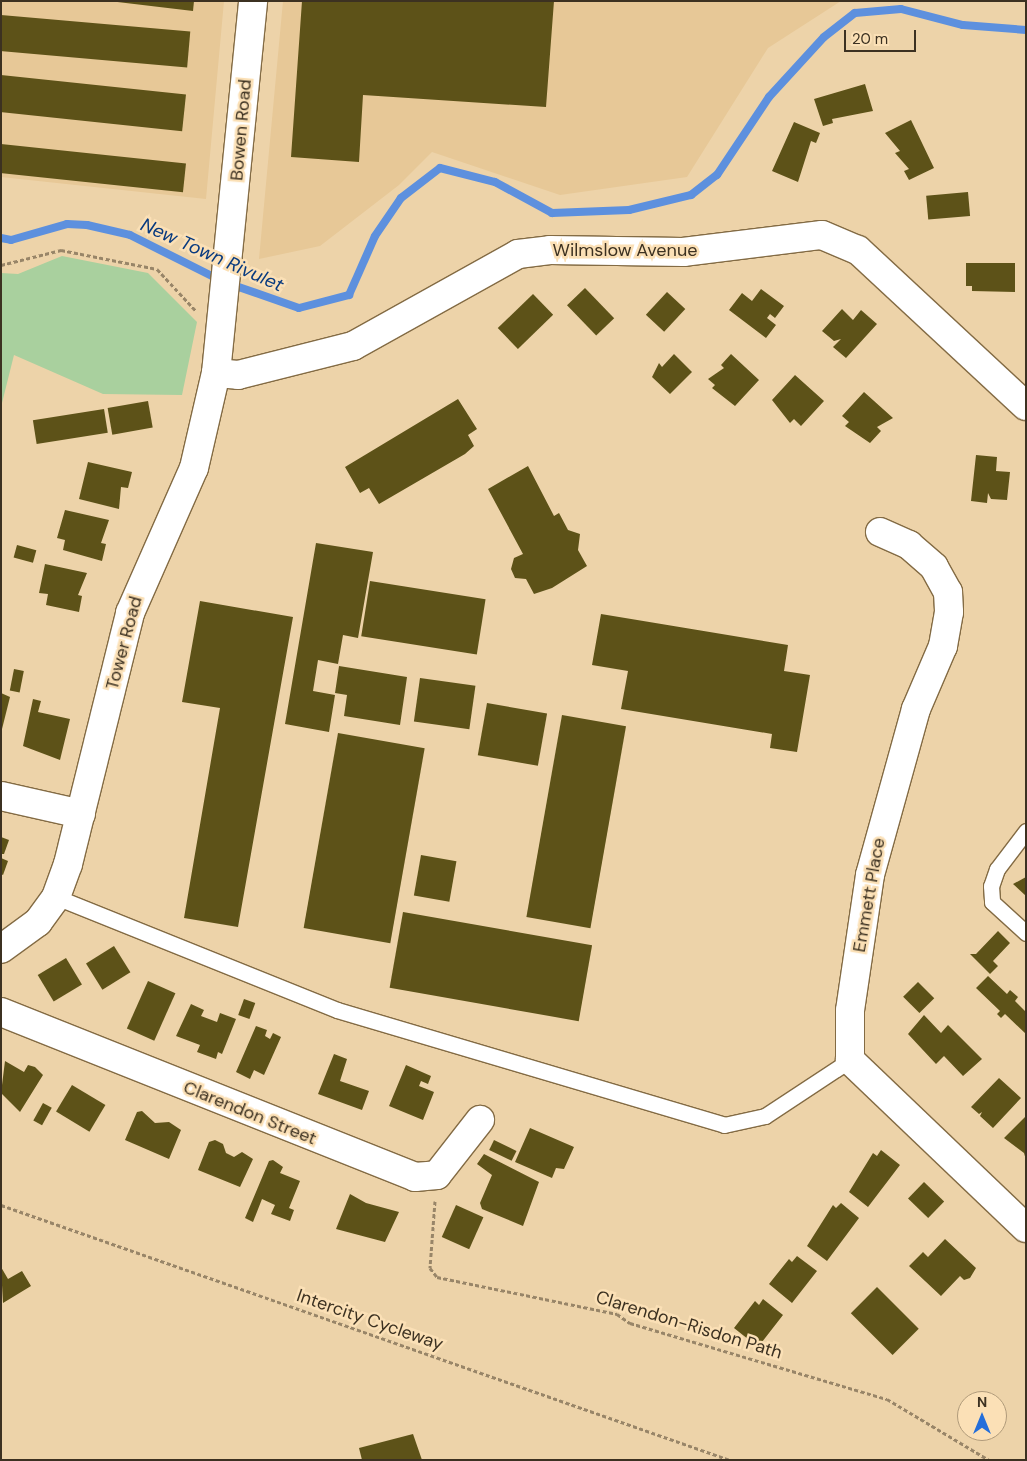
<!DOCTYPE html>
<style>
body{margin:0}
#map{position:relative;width:1027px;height:1461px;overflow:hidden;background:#edd3a9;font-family:"DM Sans",sans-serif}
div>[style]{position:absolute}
.built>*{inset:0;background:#e7c897}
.green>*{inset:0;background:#a9d09e}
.stream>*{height:8px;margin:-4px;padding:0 4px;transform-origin:4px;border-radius:4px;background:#5d90de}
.building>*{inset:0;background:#5d5218;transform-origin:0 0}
.path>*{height:3px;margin-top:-1.5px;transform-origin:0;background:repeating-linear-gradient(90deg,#988568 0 4px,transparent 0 6.5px)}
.roads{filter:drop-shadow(1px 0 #836b44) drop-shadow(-1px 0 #836b44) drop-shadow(0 1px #836b44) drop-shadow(0 -1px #836b44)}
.lane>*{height:15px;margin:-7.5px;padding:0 7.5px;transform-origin:7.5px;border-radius:7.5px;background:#fff}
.street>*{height:28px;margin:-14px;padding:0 14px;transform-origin:14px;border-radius:14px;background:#fff}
.secondary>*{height:28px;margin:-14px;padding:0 14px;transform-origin:14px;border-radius:14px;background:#fff}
span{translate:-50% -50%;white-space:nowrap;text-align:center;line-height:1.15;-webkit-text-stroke:5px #fbe0b6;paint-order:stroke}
.street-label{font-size:18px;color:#3c3121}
.water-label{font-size:19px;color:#083a7f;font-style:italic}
.frame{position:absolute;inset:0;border:2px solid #3c3121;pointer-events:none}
.north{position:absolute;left:957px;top:1391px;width:50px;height:50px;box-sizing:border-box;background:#fbe0b6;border:1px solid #af9a7a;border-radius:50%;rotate:0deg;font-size:14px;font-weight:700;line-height:20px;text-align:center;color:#3c3121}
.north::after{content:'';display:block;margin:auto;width:18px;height:22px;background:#236eda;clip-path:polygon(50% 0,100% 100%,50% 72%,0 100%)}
.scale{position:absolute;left:844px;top:30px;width:72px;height:22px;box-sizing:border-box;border:2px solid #3c3121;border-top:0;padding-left:6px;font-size:15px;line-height:18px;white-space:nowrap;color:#3c3121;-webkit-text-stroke:4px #fbe0b6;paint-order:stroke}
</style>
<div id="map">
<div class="built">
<div style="clip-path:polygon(1px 1px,224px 1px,206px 199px,1px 177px)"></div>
<div style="clip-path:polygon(283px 1px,841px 1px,768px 48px,687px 177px,560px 195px,432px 152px,399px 185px,320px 246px,259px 259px)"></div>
</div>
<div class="green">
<div style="clip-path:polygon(62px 256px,148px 273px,197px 322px,182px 395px,103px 394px,14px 355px,1px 407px,1px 273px,18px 274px)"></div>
</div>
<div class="stream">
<div style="left:1px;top:238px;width:10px;rotate:11deg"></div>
<div style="left:11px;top:240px;width:58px;rotate:-15.9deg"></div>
<div style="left:67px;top:224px;width:20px;rotate:3deg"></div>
<div style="left:87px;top:225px;width:44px;rotate:13.1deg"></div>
<div style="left:130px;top:235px;width:101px;rotate:26.6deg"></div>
<div style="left:230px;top:284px;width:73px;rotate:19.2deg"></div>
<div style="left:299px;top:308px;width:52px;rotate:-14.6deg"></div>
<div style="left:349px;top:295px;width:64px;rotate:-66.2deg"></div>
<div style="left:375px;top:236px;width:46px;rotate:-55.6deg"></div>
<div style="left:401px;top:198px;width:49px;rotate:-37.6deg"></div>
<div style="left:440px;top:168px;width:57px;rotate:14.3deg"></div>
<div style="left:495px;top:182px;width:65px;rotate:28.5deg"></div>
<div style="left:552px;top:213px;width:77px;rotate:-2.2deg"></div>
<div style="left:629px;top:210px;width:64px;rotate:-13.6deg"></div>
<div style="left:691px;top:195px;width:33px;rotate:-38deg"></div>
<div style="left:717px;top:175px;width:94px;rotate:-56.3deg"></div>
<div style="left:769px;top:97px;width:81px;rotate:-47.5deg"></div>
<div style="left:824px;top:37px;width:39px;rotate:-38deg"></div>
<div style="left:855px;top:13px;width:46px;rotate:-5deg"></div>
<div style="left:901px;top:9px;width:64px;rotate:14.5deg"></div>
<div style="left:963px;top:25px;width:63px;rotate:4.5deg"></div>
</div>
<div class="building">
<div style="clip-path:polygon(109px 1px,194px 1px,193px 11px)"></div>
<div style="clip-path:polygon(302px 1px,554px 1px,546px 107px,363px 95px,359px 162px,291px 157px)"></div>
<div style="left:1px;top:15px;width:190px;height:36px;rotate:5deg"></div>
<div style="left:1px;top:75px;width:186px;height:37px;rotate:6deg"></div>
<div style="clip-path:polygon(865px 84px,873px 111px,832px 119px,833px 123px,823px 126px,814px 99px)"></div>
<div style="clip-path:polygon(911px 120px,934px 168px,909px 180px,904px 171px,909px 169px,895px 153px,900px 151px,885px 133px)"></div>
<div style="clip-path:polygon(794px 122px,820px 133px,816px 143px,811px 141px,798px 182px,772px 171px)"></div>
<div style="left:1px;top:144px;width:186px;height:29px;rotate:6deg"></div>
<div style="left:968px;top:192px;width:24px;height:42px;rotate:85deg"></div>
<div style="clip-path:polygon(966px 263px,1015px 263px,1015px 292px,972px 291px,972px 286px,966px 286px)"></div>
<div style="left:585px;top:288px;width:42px;height:25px;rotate:46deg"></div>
<div style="clip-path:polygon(761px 289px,784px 306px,775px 318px,770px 314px,767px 318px,776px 325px,766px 338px,729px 310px,742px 293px,752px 301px)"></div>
<div style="left:667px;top:292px;width:25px;height:31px;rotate:43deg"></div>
<div style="left:533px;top:294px;width:29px;height:49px;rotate:46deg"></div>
<div style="clip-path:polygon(842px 309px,853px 320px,861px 310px,877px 324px,846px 358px,833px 347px,841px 339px,834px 341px,822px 331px)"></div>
<div style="clip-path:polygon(674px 354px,692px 372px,670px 394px,652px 377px,659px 363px,662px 367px)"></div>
<div style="clip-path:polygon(731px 354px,759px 380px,735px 406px,712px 388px,715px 385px,708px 379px,724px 368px,721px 365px)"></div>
<div style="clip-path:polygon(795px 375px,824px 401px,801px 426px,794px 419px,790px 423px,772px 400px)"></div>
<div style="clip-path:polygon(864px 392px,893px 418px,877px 427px,881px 431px,870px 443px,845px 426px,849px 422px,842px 416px)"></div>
<div style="clip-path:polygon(458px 399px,477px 429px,468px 435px,474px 446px,465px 454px,379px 504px,369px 488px,360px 493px,345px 467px)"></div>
<div style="left:148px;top:401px;width:27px;height:41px;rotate:80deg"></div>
<div style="left:104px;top:409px;width:24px;height:72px;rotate:81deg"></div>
<div style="clip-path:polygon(976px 455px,997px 457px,996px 471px,1010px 472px,1007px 500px,991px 499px,988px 493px,987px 503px,971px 501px)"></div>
<div style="clip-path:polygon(88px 462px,132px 472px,128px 488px,121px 487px,119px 509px,79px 499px)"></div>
<div style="clip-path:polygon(528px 466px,554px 516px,559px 513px,568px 530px,580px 534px,578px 550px,587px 566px,552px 588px,534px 594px,526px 579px,515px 578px,511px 569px,514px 558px,523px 554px,488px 489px)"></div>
<div style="clip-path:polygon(65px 510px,109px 520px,101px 543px,106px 544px,102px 561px,63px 550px,65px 540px,57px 538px)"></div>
<div style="clip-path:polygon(316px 543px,373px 552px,358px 638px,343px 635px,338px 664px,318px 660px,313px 691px,335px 695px,329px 732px,285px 724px)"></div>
<div style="left:17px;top:545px;width:20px;height:13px;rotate:15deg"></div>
<div style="clip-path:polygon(45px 564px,87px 573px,78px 595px,82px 596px,79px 612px,46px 605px,48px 594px,39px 593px)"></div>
<div style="left:370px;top:581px;width:117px;height:56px;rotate:9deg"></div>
<div style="clip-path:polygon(200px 601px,293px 617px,238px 927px,184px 918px,220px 708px,182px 702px)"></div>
<div style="clip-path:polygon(601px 614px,788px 645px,784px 671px,810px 675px,797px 752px,770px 748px,772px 734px,621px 709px,628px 671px,592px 665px)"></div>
<div style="clip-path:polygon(339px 666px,407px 677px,400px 725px,344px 716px,347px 695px,335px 693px)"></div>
<div style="left:14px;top:669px;width:10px;height:22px;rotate:11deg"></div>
<div style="left:420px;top:678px;width:56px;height:44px;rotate:8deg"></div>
<div style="clip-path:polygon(1px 693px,10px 697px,2px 729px,1px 729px)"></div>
<div style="clip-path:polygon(33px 699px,41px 701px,38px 712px,70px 719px,60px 760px,23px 746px)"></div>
<div style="left:487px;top:703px;width:61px;height:53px;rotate:10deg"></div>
<div style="left:562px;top:715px;width:65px;height:205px;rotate:10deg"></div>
<div style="left:338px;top:733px;width:88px;height:198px;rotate:10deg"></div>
<div style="clip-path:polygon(1px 837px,9px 840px,4px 854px,1px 854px)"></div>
<div style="left:421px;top:855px;width:36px;height:41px;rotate:10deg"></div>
<div style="clip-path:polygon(1px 858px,8px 861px,3px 875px,1px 874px)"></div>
<div style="clip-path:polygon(1026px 877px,1026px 896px,1013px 884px)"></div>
<div style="left:403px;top:912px;width:192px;height:77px;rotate:10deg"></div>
<div style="clip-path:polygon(998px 931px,1010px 943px,993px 961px,998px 966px,990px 974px,970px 954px,976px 954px)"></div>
<div style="left:114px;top:946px;width:31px;height:33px;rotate:58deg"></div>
<div style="left:66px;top:958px;width:31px;height:33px;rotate:59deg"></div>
<div style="clip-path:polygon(988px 976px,1007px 994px,1010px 990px,1018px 997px,1015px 1001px,1026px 1012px,1026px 1034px,1005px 1014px,1001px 1018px,997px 1014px,1000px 1011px,976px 988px)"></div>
<div style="left:148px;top:981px;width:30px;height:52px;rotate:24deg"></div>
<div style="left:918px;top:982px;width:23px;height:21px;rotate:45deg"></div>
<div style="left:244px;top:999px;width:12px;height:17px;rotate:20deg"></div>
<div style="clip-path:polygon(191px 1004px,204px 1010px,201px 1016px,217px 1022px,220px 1013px,236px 1019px,222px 1054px,218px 1052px,216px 1059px,197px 1052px,200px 1045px,176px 1036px)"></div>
<div style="clip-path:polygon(924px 1015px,941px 1033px,948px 1025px,982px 1059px,963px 1076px,944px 1056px,936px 1064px,908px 1034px)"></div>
<div style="clip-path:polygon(256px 1026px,267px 1030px,265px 1036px,270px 1039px,273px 1033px,281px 1037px,264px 1075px,254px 1070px,250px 1079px,236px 1072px)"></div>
<div style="clip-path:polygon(334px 1054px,347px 1059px,340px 1081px,369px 1091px,362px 1110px,318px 1094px)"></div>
<div style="clip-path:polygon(5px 1061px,24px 1072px,28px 1065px,35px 1067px,43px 1075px,20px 1112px,1px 1093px)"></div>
<div style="clip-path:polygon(406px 1065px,431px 1076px,428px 1084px,421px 1081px,419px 1086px,434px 1092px,423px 1120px,389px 1106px)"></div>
<div style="clip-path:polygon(999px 1078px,1021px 1098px,993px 1128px,980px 1116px,982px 1112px,979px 1114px,971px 1107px)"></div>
<div style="left:72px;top:1085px;width:39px;height:31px;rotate:31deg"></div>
<div style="left:43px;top:1103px;width:10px;height:20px;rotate:29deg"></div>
<div style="clip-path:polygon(142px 1111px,155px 1123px,169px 1122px,181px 1130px,169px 1159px,125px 1140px,137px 1112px)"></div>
<div style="clip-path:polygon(1025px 1117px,1026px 1118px,1026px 1160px,1024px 1153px,1004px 1138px)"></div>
<div style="clip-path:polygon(530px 1128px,574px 1147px,564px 1169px,556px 1168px,552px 1178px,515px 1162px)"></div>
<div style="clip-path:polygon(215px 1140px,223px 1144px,226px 1153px,234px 1157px,242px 1152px,253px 1159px,240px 1187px,198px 1170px,209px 1142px)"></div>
<div style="left:494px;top:1140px;width:25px;height:11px;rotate:26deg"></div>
<div style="clip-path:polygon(881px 1150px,900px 1165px,868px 1207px,849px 1192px,873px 1153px,877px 1156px)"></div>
<div style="clip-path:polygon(484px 1154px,539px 1182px,523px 1226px,482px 1209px,480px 1203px,492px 1175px,477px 1164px)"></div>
<div style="clip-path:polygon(273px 1160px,283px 1167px,280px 1173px,300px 1181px,289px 1208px,294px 1210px,290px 1221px,271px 1214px,275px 1205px,262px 1199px,253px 1222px,245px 1218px,269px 1161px)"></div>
<div style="left:924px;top:1182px;width:28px;height:23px;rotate:44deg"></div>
<div style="clip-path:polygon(350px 1194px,366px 1203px,399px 1212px,385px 1242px,336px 1229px)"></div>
<div style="clip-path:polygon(841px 1203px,859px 1218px,827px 1261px,807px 1246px,833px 1205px,836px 1208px)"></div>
<div style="left:456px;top:1205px;width:30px;height:35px;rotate:24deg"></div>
<div style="clip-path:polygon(945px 1239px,976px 1268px,970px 1278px,964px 1280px,960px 1276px,941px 1296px,909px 1266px,923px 1252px,928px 1257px)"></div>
<div style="clip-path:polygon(797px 1256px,817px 1271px,792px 1303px,769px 1284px,789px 1259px,792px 1262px)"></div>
<div style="clip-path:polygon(1px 1267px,8px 1279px,22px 1271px,31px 1286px,3px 1303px)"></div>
<div style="left:877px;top:1287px;width:59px;height:37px;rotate:45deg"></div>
<div style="clip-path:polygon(763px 1299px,783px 1315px,758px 1347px,734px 1328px,755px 1301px,759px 1305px)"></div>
<div style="clip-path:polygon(413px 1434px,422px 1460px,362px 1460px,359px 1448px)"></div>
</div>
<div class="path">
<div style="left:1px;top:265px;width:62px;rotate:-14deg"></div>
<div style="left:61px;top:250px;width:98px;rotate:11.2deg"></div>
<div style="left:157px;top:269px;width:57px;rotate:47.1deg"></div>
<div style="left:435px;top:1201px;width:67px;rotate:94.3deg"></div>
<div style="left:430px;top:1268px;width:11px;rotate:52deg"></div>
<div style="left:437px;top:1277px;width:184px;rotate:11.6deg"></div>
<div style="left:617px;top:1314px;width:16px;rotate:35deg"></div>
<div style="left:630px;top:1323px;width:268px;rotate:16.5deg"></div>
<div style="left:887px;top:1399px;width:119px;rotate:30.9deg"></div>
<div style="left:1px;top:1205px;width:772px;rotate:19.28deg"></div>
</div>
<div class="roads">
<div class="lane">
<div style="left:1026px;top:831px;width:48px;rotate:127.3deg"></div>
<div style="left:997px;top:869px;width:18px;rotate:109deg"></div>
<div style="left:991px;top:886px;width:16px;rotate:86deg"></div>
<div style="left:992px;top:902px;width:46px;rotate:42.4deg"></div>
<div style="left:56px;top:897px;width:303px;rotate:21.9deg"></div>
<div style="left:337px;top:1010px;width:404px;rotate:16.5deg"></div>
<div style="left:724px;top:1125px;width:42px;rotate:-12.4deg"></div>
<div style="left:765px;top:1116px;width:102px;rotate:-33.4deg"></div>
</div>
<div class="street">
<div style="left:216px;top:373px;width:22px;rotate:5deg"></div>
<div style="left:238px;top:375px;width:119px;rotate:-14.2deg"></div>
<div style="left:353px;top:346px;width:189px;rotate:-29.1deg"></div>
<div style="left:518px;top:254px;width:32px;rotate:-7deg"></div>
<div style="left:550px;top:250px;width:133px;rotate:0.9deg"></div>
<div style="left:683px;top:252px;width:140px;rotate:-7deg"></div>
<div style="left:822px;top:235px;width:39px;rotate:23deg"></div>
<div style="left:858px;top:250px;width:229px;rotate:42.9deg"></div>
<div style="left:880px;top:532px;width:32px;rotate:24deg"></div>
<div style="left:909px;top:545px;width:33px;rotate:41deg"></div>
<div style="left:934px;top:567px;width:29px;rotate:61deg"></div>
<div style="left:948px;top:592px;width:20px;rotate:87deg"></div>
<div style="left:949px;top:612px;width:35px;rotate:100deg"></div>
<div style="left:943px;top:646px;width:69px;rotate:113.2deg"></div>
<div style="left:916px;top:709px;width:172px;rotate:105.5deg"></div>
<div style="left:870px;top:875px;width:137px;rotate:98.4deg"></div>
<div style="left:850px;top:1011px;width:49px;rotate:90deg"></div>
<div style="left:850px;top:1060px;width:243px;rotate:43.7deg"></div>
<div style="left:1px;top:796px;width:82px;rotate:12.7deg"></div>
<div style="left:1px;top:1012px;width:446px;rotate:21.7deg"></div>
<div style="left:415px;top:1177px;width:22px;rotate:-5deg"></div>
<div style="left:437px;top:1175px;width:70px;rotate:-52deg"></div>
</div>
<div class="secondary">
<div style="left:1px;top:949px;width:46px;rotate:-36.1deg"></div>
<div style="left:38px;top:922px;width:31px;rotate:-54deg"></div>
<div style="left:56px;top:897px;width:35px;rotate:-70deg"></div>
<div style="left:68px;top:864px;width:259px;rotate:-76.1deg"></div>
<div style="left:130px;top:613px;width:158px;rotate:-66.2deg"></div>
<div style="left:194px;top:468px;width:98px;rotate:-77deg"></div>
<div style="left:216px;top:373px;width:374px;rotate:-84.3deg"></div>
</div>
</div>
<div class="street-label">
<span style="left:241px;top:130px;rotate:-85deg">Bowen Road</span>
<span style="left:625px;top:250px">Wilmslow Avenue</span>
<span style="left:124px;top:643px;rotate:-75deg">Tower Road</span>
<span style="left:869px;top:895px;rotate:-80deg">Emmett Place</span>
<span style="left:250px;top:1113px;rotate:22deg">Clarendon Street</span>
<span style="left:370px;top:1320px;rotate:19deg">Intercity Cycleway</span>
<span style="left:689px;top:1325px;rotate:17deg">Clarendon-Risdon Path</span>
</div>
<div class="water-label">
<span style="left:212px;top:255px;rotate:24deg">New Town Rivulet</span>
</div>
<div class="frame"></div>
<div class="north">N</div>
<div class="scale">20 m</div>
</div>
